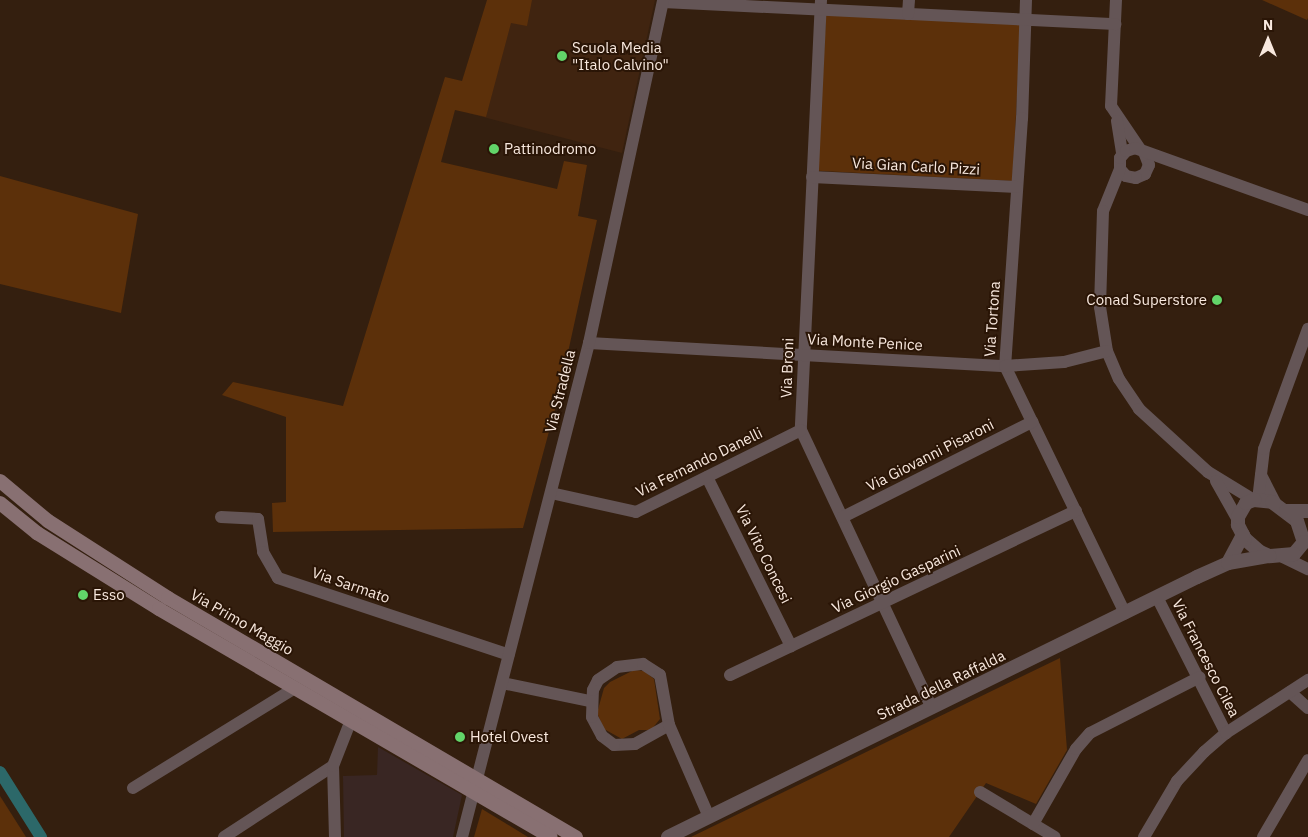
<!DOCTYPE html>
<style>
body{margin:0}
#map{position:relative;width:1308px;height:837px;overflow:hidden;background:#341f0f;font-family:"IBM Plex Sans",sans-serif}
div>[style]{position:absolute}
.built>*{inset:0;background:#402410}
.industrial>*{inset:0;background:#392623}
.green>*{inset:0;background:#5c300a;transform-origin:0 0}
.canal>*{height:12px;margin:-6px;padding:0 6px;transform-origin:6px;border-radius:6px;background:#2c6869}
.minor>*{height:12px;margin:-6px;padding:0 6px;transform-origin:6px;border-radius:6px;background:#645556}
.tertiary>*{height:14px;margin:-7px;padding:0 7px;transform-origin:7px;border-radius:7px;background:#645556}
.secondary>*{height:14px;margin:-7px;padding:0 7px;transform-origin:7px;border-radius:7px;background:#887072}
.dots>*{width:14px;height:14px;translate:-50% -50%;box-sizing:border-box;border:2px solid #2a1506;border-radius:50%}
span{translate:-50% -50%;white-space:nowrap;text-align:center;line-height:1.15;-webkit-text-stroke:4px #2a1506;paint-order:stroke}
.poi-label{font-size:15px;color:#f8e8de}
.left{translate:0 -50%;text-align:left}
.right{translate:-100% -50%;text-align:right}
.street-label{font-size:15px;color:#f8e8de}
.north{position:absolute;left:1243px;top:15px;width:50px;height:50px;-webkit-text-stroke:4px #2a1506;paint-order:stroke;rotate:0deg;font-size:14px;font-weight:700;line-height:20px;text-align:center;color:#f8e8de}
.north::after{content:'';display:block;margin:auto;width:18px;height:22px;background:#f8e8de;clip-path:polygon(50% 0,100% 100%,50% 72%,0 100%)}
</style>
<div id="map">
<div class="built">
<div style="clip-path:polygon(497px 0,655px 0,622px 153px,468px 113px)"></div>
</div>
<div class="industrial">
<div style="clip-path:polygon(378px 747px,462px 795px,453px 837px,344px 837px,343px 776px,377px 775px)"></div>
</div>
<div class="green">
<div style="clip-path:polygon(487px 0,532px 0,527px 26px,511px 23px,486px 117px,455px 110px,441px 162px,557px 189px,564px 161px,587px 165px,578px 216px,597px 220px,558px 398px,523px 528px,273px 532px,272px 503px,286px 502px,286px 417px,222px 395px,233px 382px,343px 406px,445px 77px,462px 81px)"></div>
<div style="clip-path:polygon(1262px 0,1308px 0,1308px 18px,1307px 20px)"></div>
<div style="left:826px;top:14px;width:195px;height:157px;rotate:3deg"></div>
<div style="clip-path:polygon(0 176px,138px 214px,121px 313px,0 284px)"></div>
<div style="clip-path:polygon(1060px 658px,1067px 750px,1036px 804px,986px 783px,949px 837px,691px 837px)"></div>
<div style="clip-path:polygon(634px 670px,644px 671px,654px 679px,660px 719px,651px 730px,639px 730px,622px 739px,604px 729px,597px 713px,604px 688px,610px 682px)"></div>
<div style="clip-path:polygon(0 796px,26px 837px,0 837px)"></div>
<div style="clip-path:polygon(482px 809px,528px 837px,474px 837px)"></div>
</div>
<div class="canal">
<div style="left:0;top:772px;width:77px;rotate:57.8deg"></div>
</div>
<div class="minor">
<div style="left:821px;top:0;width:430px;rotate:92.7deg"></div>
<div style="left:801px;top:430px;width:307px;rotate:64.8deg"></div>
<div style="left:1026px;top:0;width:118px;rotate:91.9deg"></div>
<div style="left:1022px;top:118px;width:249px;rotate:93.9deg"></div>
<div style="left:1005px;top:366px;width:275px;rotate:64.1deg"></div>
<div style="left:1116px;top:0;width:106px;rotate:92.7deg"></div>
<div style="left:1111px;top:106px;width:52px;rotate:56deg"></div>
<div style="left:663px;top:2px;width:453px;rotate:2.8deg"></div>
<div style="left:908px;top:14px;width:14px;rotate:-86deg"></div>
<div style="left:1117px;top:121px;width:33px;rotate:81deg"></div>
<div style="left:1144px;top:152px;width:14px;rotate:69deg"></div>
<div style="left:1149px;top:165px;width:10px;rotate:114deg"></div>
<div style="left:1145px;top:174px;width:10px;rotate:156deg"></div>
<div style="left:1136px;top:178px;width:10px;rotate:-169deg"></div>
<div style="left:1126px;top:176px;width:9px;rotate:-131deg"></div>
<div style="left:1120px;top:169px;width:11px;rotate:-90deg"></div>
<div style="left:1120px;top:158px;width:9px;rotate:-49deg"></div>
<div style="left:1126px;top:151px;width:9px;rotate:-18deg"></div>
<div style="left:1135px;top:148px;width:184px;rotate:19.7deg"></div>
<div style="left:1120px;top:169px;width:45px;rotate:112deg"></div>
<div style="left:1103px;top:211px;width:96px;rotate:91.8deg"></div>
<div style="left:1100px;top:307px;width:45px;rotate:81deg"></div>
<div style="left:1107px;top:351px;width:30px;rotate:67deg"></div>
<div style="left:1119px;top:379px;width:36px;rotate:56deg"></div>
<div style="left:1139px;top:409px;width:93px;rotate:42.4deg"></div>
<div style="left:1208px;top:472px;width:54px;rotate:31.3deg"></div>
<div style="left:812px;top:177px;width:205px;rotate:2.8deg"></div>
<div style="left:589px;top:343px;width:417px;rotate:3.2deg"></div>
<div style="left:1005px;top:366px;width:59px;rotate:-3.9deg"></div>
<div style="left:1064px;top:362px;width:44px;rotate:-14.3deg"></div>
<div style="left:1261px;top:475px;width:34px;rotate:63deg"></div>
<div style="left:707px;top:477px;width:189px;rotate:63.6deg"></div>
<div style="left:1216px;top:481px;width:45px;rotate:60.6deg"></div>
<div style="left:551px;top:493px;width:87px;rotate:12.6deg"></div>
<div style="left:636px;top:512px;width:184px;rotate:-26.4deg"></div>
<div style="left:1258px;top:500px;width:51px;rotate:-83.3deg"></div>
<div style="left:1264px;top:449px;width:128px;rotate:-69.9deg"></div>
<div style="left:221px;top:517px;width:37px;rotate:3deg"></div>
<div style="left:258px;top:519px;width:33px;rotate:81deg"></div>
<div style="left:263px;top:552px;width:30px;rotate:60deg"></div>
<div style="left:278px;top:578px;width:243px;rotate:18.4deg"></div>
<div style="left:843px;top:517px;width:212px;rotate:-26.7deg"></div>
<div style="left:1283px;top:557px;width:28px;rotate:26deg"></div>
<div style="left:1157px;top:597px;width:153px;rotate:63.1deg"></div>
<div style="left:730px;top:675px;width:383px;rotate:-25.4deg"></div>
<div style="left:502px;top:683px;width:90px;rotate:11.6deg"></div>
<div style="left:1290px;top:692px;width:24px;rotate:42deg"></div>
<div style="left:669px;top:725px;width:39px;rotate:151deg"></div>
<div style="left:635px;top:744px;width:21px;rotate:177deg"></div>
<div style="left:614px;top:745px;width:15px;rotate:-143deg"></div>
<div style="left:602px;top:736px;width:21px;rotate:-118deg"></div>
<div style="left:592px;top:717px;width:27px;rotate:-88deg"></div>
<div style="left:593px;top:690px;width:11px;rotate:-63deg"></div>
<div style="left:598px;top:680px;width:23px;rotate:-34deg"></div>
<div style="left:617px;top:667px;width:26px;rotate:-7deg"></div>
<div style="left:643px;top:664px;width:20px;rotate:33deg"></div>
<div style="left:660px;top:675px;width:51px;rotate:79.8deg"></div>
<div style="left:669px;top:725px;width:100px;rotate:66.5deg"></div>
<div style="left:133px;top:788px;width:190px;rotate:-31.7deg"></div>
<div style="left:980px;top:792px;width:87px;rotate:31deg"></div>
<div style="left:1033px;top:824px;width:86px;rotate:-60.2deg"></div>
<div style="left:1076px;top:749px;width:21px;rotate:-49deg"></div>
<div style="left:1090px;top:733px;width:123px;rotate:-27deg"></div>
<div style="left:224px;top:837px;width:130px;rotate:-33.1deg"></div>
<div style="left:335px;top:837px;width:71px;rotate:-91.6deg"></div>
<div style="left:333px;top:766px;width:49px;rotate:-68.6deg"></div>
<div style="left:462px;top:837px;width:510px;rotate:-75.58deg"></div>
<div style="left:589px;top:343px;width:351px;rotate:-77.8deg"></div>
<div style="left:1144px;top:837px;width:65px;rotate:-59.5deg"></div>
<div style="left:1177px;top:781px;width:40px;rotate:-47deg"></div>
<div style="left:1204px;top:752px;width:29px;rotate:-41deg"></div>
<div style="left:1226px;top:733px;width:98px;rotate:-32.9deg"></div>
<div style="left:1263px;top:837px;width:89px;rotate:-59.7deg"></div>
</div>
<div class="tertiary">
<div style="left:1254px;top:500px;width:18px;rotate:6deg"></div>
<div style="left:1272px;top:502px;width:31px;rotate:37deg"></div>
<div style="left:1297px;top:521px;width:22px;rotate:72deg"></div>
<div style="left:1304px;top:542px;width:16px;rotate:130deg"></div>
<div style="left:1294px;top:554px;width:25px;rotate:175deg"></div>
<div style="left:1269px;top:556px;width:10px;rotate:-156deg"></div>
<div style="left:1260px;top:552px;width:20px;rotate:-139deg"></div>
<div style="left:1245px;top:539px;width:16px;rotate:-117deg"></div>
<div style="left:1238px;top:525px;width:8px;rotate:-90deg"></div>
<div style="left:1238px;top:517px;width:16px;rotate:-60deg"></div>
<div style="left:1246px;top:503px;width:9px;rotate:-21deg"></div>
<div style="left:1286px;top:511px;width:22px"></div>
<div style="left:1228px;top:563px;width:32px;rotate:-62deg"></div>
<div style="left:668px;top:837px;width:589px;rotate:-26.17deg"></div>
<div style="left:1197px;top:577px;width:34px;rotate:-24deg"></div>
<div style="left:1228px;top:563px;width:42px;rotate:-9.7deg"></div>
</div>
<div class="secondary">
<div style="left:0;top:481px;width:62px;rotate:39.8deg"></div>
<div style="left:48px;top:521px;width:143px;rotate:32.7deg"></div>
<div style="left:168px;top:598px;width:473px;rotate:30.4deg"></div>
<div style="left:0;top:503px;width:48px;rotate:39deg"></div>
<div style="left:37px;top:533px;width:144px;rotate:31.9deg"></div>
<div style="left:159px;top:609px;width:453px;rotate:30.2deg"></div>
</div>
<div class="dots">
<div style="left:562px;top:56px;background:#62d469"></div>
<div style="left:494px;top:149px;background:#62d469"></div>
<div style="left:1217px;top:300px;background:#62d469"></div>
<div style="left:83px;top:595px;background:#62d469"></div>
<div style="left:460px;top:737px;background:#62d469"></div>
</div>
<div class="poi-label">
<span class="left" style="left:572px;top:56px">Scuola Media<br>"Italo Calvino"</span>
<span class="left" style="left:504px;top:149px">Pattinodromo</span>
<span class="right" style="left:1207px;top:300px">Conad Superstore</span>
<span class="left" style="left:93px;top:595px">Esso</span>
<span class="left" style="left:470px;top:737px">Hotel Ovest</span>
</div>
<div class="street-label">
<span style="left:916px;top:166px;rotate:3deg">Via Gian Carlo Pizzi</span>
<span style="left:992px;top:319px;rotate:-86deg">Via Tortona</span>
<span style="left:865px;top:342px;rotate:3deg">Via Monte Penice</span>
<span style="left:787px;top:368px;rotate:-88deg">Via Broni</span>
<span style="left:560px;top:391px;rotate:-76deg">Via Stradella</span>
<span style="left:930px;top:455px;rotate:-27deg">Via Giovanni Pisaroni</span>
<span style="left:699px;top:462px;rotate:-26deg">Via Fernando Danelli</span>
<span style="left:764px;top:554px;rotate:64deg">Via Vito Concesi</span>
<span style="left:896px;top:579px;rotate:-25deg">Via Giorgio Gasparini</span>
<span style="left:351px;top:585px;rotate:19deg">Via Sarmato</span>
<span style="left:242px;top:622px;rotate:30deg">Via Primo Maggio</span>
<span style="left:1206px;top:658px;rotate:63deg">Via Francesco Cilea</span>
<span style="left:941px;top:685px;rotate:-26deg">Strada della Raffalda</span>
</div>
<div class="north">N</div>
</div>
